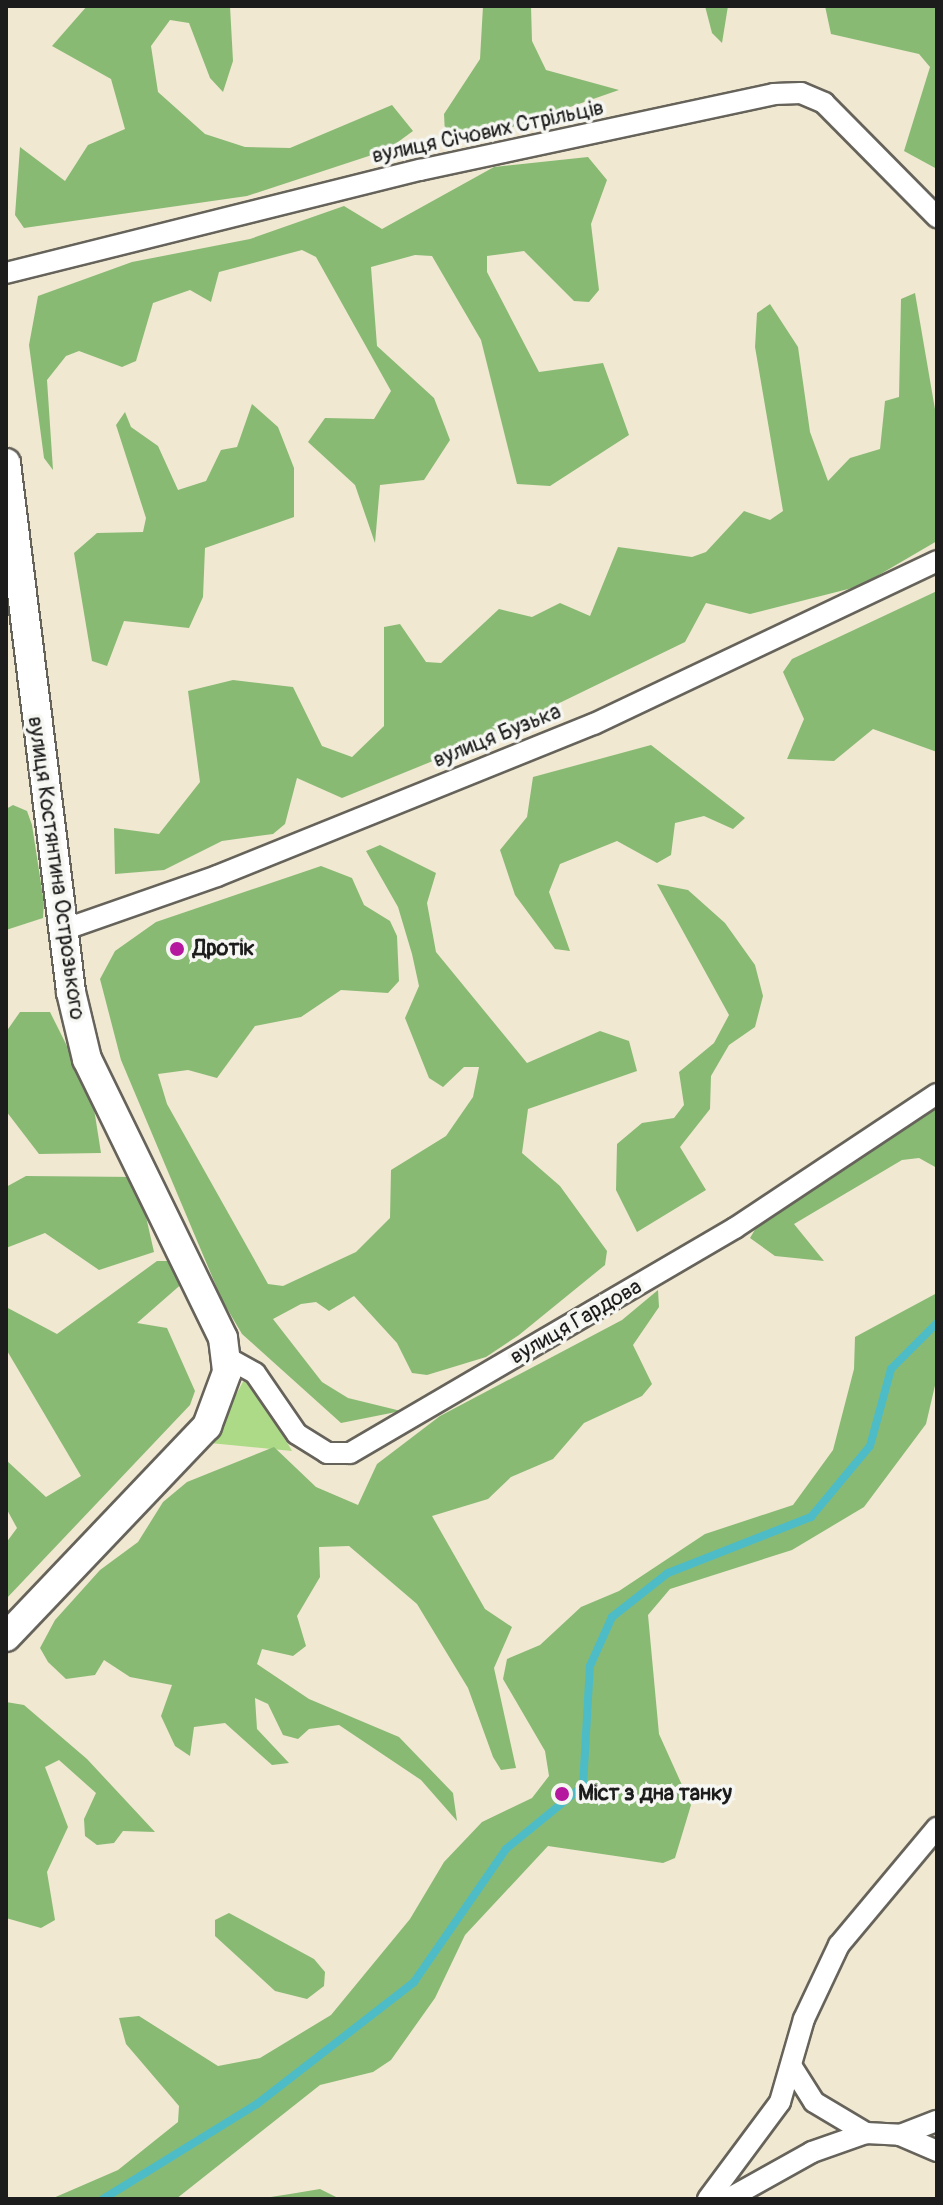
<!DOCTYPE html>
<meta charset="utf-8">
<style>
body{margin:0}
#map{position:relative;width:943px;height:2205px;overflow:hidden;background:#f0e8d1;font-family:Pangolin,sans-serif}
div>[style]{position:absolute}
.green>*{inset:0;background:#acda87}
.forest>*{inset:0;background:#89ba74}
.stream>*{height:8px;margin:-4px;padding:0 4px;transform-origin:4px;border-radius:4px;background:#4ebcc7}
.roads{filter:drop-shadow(2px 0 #66635b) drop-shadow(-2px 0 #66635b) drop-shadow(0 2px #66635b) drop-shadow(0 -2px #66635b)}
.street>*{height:20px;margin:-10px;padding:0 10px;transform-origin:10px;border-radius:10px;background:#fff}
.secondary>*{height:28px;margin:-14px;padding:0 14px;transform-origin:14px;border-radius:14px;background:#fff}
.dots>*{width:22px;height:22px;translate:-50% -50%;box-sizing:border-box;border:4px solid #f6f6f2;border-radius:50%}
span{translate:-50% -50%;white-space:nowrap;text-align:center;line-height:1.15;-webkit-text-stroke:7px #f6f6f2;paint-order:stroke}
.street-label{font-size:22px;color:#1c1c1c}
.poi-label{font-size:22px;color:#1c1c1c;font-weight:700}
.left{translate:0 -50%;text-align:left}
.frame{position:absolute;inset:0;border:8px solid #1c1c1c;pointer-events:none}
</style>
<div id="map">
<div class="green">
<div style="clip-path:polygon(245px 1378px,261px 1396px,292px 1451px,210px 1443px)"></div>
</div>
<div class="forest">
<div style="clip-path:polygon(87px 6px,230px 6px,233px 61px,223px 92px,210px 78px,189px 23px,170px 20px,151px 46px,158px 92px,205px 134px,245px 147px,290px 148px,392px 105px,413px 131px,387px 150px,247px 196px,24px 228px,15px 215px,20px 147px,65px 181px,88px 145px,125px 129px,111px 79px,52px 46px)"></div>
<div style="clip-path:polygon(483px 6px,531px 6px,532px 41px,546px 70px,619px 90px,498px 132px,445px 134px,444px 114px,480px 59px)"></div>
<div style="clip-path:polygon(705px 6px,728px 6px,722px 43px,712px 33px)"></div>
<div style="clip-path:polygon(825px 6px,937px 6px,937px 169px,904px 151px,930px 67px,919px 54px,831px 34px)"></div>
<div style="clip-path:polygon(588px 157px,607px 180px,591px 224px,599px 290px,589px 302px,574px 301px,524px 251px,487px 256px,487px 272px,539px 372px,603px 363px,629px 435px,550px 486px,517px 484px,481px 340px,432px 256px,415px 255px,371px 267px,377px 346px,434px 398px,450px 440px,424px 480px,380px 485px,375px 543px,355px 485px,308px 442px,325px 418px,374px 419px,391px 391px,316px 257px,302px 250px,219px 272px,211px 302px,190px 290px,153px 303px,136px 361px,122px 367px,79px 351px,66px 356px,47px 380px,53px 470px,44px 458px,29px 345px,38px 296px,132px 262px,250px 239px,344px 206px,382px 229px,494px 167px)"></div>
<div style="clip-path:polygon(915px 293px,937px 421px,937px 541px,860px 586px,750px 614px,706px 603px,685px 642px,477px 743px,342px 798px,297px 778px,285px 824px,273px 834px,222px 841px,164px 870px,115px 874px,114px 828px,159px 834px,200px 782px,188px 691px,233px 680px,293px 687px,322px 746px,352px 757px,384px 726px,384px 627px,400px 624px,426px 662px,441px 663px,499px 609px,532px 617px,560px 603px,590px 616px,618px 547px,692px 557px,706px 552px,744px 511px,770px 520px,783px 511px,755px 347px,757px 313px,770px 304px,798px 347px,810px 432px,828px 481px,850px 458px,880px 449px,885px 401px,899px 397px,901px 299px)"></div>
<div style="clip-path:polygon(252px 404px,278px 427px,294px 468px,294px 517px,205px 548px,203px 597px,189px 628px,124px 621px,107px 666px,92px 661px,74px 553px,97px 533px,143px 532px,146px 518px,116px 425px,125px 412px,131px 427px,158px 446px,178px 490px,206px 481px,221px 450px,237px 447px)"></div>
<div style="clip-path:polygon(937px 591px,937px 752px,873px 729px,834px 761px,787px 759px,804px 719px,783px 672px,792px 659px)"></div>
<div style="clip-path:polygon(651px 745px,745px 818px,733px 829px,704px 816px,675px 823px,671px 855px,657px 863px,617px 841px,560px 864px,549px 892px,570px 951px,555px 949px,515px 895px,500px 850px,527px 817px,533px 777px)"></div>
<div style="clip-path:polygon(13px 805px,27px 811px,32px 825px,44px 903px,43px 918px,6px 930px,6px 809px)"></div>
<div style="clip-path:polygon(380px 845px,436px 873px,427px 903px,436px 952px,527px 1063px,600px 1031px,629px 1041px,637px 1071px,528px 1109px,522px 1153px,560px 1186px,607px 1251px,605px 1265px,519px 1335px,486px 1357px,427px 1375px,412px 1373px,397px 1343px,354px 1296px,329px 1311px,316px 1302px,301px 1304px,273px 1319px,322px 1382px,348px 1398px,401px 1411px,341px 1423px,242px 1334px,222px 1300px,121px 1060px,100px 979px,115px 951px,156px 922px,321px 866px,352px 878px,364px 905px,390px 921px,397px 936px,399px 981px,388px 993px,341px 990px,301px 1017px,255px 1026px,217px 1078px,188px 1070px,158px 1074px,167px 1104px,268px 1284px,283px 1286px,356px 1252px,390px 1218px,391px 1170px,446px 1136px,473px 1097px,479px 1067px,464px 1067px,443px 1087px,429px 1078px,405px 1018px,419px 986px,412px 954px,398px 907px,366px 851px)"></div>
<div style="clip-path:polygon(657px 884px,688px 890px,725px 923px,755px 965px,763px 996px,755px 1027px,729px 1045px,711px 1076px,710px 1109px,680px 1147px,706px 1190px,637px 1232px,616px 1190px,617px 1144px,642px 1123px,674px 1118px,684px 1105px,679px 1072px,714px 1043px,729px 1015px)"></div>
<div style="clip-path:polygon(20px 1012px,50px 1012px,92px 1096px,101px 1153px,39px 1154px,6px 1111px,6px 1032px)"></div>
<div style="clip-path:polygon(937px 1105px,937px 1168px,919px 1158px,902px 1160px,794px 1224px,824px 1261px,775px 1256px,750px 1238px,763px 1216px)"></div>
<div style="clip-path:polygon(26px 1176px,137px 1177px,154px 1252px,99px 1270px,45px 1233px,6px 1248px,6px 1187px)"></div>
<div style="clip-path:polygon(157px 1261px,173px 1261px,185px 1281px,137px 1323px,167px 1328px,195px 1391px,190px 1405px,6px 1599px,6px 1543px,17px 1528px,6px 1508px,6px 1460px,46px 1497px,81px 1476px,6px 1349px,6px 1307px,57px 1334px)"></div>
<div style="clip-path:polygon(658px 1290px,659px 1307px,633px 1345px,652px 1384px,642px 1396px,584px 1423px,553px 1459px,511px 1477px,488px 1499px,432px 1516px,485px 1609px,512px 1627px,494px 1668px,516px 1768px,501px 1770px,493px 1757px,468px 1688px,417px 1604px,349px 1546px,319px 1547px,320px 1577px,297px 1616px,306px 1646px,293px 1656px,262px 1649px,257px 1664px,309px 1699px,399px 1737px,453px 1793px,457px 1821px,421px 1780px,339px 1725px,309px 1729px,298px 1739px,283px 1735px,268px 1704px,255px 1698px,257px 1729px,289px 1763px,272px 1765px,225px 1723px,194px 1727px,190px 1756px,175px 1746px,161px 1716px,172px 1685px,130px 1677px,104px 1660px,95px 1675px,66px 1679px,48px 1662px,40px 1648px,55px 1620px,100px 1570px,138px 1542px,163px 1502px,187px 1482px,274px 1447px,316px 1487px,358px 1505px,377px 1464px,440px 1416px,622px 1320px)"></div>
<div style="clip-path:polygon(937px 1293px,937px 1377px,926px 1424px,864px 1507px,792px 1550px,670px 1589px,648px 1615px,659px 1734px,691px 1805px,675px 1858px,663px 1863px,548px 1846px,465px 1935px,435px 1998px,391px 2060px,373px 2072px,320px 2085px,176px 2199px,51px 2199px,118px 2170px,178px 2122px,179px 2106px,126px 2044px,119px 2018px,139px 2016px,218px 2066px,260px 2058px,331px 2015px,410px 1919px,444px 1862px,482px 1822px,532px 1798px,549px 1776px,545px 1751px,503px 1679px,507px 1659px,540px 1645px,581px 1607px,619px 1591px,705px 1534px,793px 1505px,833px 1450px,854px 1369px,855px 1337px)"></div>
<div style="clip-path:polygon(6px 1702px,24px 1705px,87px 1759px,155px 1832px,123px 1831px,114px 1843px,97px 1845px,85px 1836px,84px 1819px,96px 1793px,59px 1760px,45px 1767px,68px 1827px,47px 1872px,55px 1920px,41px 1928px,6px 1918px)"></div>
<div style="clip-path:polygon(229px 1913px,314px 1959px,325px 1972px,324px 1986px,307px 1999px,275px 1991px,215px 1936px,215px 1920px)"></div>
<div style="clip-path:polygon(320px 2189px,340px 2199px,258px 2199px,290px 2194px)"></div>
</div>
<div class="stream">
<div style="left:103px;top:2199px;width:181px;rotate:-31.7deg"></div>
<div style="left:257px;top:2104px;width:199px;rotate:-37.8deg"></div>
<div style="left:414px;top:1982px;width:162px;rotate:-55.3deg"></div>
<div style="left:506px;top:1849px;width:99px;rotate:-39.3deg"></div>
<div style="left:583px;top:1786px;width:120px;rotate:-86.7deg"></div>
<div style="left:590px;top:1666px;width:54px;rotate:-65.8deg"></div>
<div style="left:612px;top:1617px;width:71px;rotate:-38.2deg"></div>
<div style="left:668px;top:1573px;width:154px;rotate:-21.4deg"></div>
<div style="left:811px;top:1517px;width:92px;rotate:-50.3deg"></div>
<div style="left:870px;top:1446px;width:80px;rotate:-74.7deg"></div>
<div style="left:891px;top:1369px;width:65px;rotate:-45deg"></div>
</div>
<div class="roads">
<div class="street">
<div style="left:6px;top:273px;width:427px;rotate:-14deg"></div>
<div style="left:420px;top:170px;width:362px;rotate:-12.1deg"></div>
<div style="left:774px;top:94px;width:27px;rotate:-2deg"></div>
<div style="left:801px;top:93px;width:25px;rotate:23deg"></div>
<div style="left:824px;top:103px;width:161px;rotate:45.3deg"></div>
<div style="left:63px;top:930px;width:163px;rotate:-19.3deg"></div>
<div style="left:217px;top:876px;width:406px;rotate:-22deg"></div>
<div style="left:594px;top:724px;width:380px;rotate:-25.4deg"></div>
<div style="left:226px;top:1357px;width:33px;rotate:29deg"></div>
<div style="left:255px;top:1373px;width:74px;rotate:55.5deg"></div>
<div style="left:297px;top:1434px;width:36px;rotate:32deg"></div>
<div style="left:327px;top:1453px;width:23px"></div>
<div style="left:350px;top:1453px;width:446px;rotate:-30.3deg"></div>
<div style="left:735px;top:1228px;width:242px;rotate:-33.6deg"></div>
<div style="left:792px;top:2067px;width:41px;rotate:57.8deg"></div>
<div style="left:814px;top:2102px;width:61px;rotate:30.8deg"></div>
<div style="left:866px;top:2133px;width:34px;rotate:3deg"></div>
<div style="left:900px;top:2135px;width:40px;rotate:-21deg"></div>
<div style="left:900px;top:2135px;width:40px;rotate:23.4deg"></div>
<div style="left:708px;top:2199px;width:121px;rotate:-53.4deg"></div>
<div style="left:780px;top:2102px;width:86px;rotate:-73.9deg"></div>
<div style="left:804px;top:2019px;width:82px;rotate:-64.7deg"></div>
<div style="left:839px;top:1945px;width:153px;rotate:-50.1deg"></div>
<div style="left:728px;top:2199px;width:96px;rotate:-29.2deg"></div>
<div style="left:812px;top:2152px;width:57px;rotate:-19.4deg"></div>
</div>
<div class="secondary">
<div style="left:6px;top:463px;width:533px;rotate:82.99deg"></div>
<div style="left:71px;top:992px;width:69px;rotate:76.6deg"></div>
<div style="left:87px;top:1059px;width:310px;rotate:64deg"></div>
<div style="left:223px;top:1338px;width:34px;rotate:83deg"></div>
<div style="left:227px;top:1372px;width:58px;rotate:110.3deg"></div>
<div style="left:207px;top:1426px;width:291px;rotate:133.6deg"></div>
</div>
</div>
<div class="dots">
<div style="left:177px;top:949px;background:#b5179e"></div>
<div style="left:562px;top:1794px;background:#b5179e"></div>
</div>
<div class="street-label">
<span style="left:488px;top:132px;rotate:-12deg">вулиця Січових Стрільців</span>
<span style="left:497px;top:736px;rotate:-22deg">вулиця Бузька</span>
<span style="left:56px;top:868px;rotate:82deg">вулиця Костянтина Острозького</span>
<span style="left:576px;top:1322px;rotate:-30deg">вулиця Гардова</span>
</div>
<div class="poi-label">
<span class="left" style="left:193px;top:949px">Дротік</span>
<span class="left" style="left:578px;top:1794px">Міст з дна танку</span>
</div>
<div class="frame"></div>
</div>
